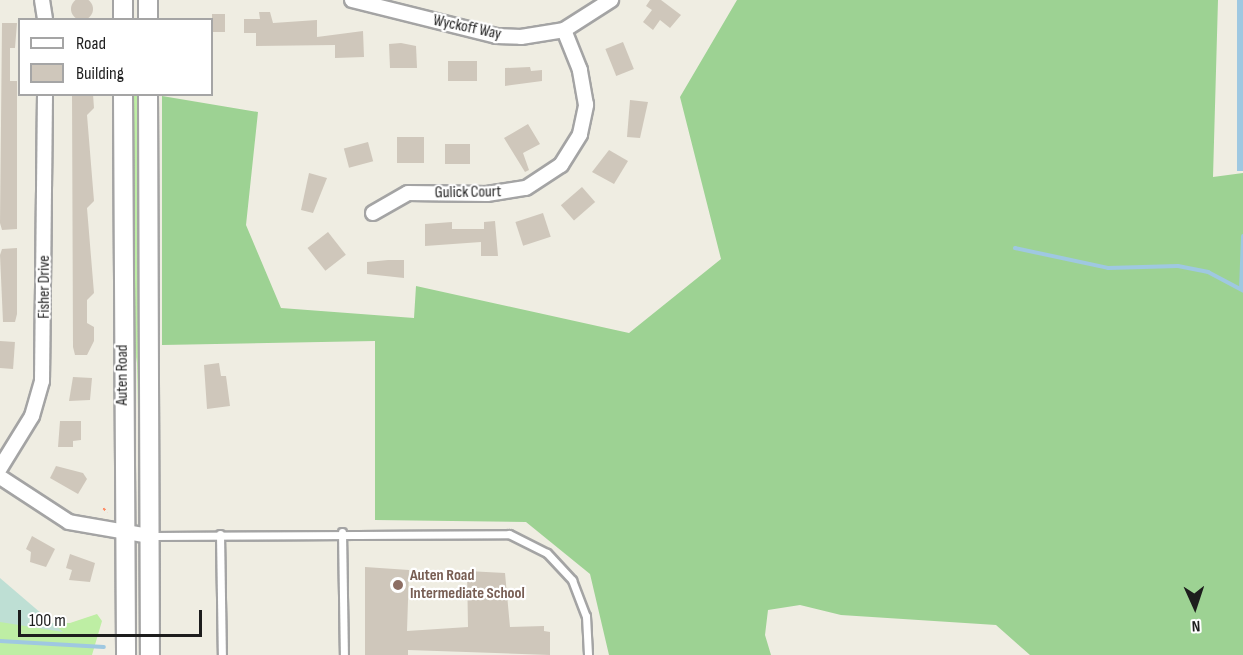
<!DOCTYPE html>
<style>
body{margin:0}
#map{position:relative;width:1243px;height:655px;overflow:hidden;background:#efede2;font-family:"Sofia Sans Condensed",sans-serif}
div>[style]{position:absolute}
.grass>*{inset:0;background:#beeea4}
.forest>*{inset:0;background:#9dd293}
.wetland>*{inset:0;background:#bedfd4}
.water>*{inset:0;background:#9fc8e1;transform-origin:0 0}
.stream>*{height:4px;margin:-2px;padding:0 2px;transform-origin:2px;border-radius:2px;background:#9fc8e1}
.building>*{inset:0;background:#cfc7bb;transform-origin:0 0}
.round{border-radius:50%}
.path>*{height:2px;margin-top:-1px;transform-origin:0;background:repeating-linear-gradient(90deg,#ff8a63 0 3px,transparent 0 6px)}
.roads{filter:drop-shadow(2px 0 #a4a4a4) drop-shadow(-2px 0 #a4a4a4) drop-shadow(0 2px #a4a4a4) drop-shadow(0 -2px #a4a4a4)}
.service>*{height:7px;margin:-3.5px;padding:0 3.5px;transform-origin:3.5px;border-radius:3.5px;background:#fff}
.minor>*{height:14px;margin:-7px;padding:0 7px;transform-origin:7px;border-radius:7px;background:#fff}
.tertiary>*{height:18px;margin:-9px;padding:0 9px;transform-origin:9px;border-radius:9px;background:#fff}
.dots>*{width:16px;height:16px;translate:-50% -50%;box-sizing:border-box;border:3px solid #fff;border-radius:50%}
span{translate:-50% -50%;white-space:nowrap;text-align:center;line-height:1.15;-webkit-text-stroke:4.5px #fff;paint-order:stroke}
.street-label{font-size:16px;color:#1d1d1d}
.education-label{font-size:16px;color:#785e54;font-weight:700}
.left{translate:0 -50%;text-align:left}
.legend{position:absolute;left:18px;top:18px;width:195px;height:78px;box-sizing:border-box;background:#fff;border:2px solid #a5a5a5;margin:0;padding:8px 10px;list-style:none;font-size:18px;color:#1d1d1d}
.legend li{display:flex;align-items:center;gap:12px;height:30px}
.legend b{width:30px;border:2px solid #a5a5a5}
.north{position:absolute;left:1165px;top:577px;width:60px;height:60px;-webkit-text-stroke:4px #fff;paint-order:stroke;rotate:177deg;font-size:16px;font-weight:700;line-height:24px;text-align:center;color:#1d1d1d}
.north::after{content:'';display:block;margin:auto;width:21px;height:27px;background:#1d1d1d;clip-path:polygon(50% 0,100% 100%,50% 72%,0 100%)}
.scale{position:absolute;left:18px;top:610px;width:184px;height:27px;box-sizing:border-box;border:3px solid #1d1d1d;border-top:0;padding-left:8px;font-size:18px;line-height:21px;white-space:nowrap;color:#1d1d1d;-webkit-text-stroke:4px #fff;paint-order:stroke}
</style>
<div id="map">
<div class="grass">
<div style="clip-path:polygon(130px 95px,141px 95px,140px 503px,137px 363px,130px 321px)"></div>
<div style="clip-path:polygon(0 595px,39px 623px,70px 623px,97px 614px,102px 621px,92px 655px,0 655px)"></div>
</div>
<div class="forest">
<div style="clip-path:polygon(737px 0,1218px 0,1213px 177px,1243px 173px,1243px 655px,1030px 655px,996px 625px,841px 615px,800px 605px,768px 610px,765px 635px,771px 655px,609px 655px,590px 574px,526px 522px,375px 520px,375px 341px,162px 345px,162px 96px,258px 112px,246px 225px,281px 308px,414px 318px,416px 286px,629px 333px,721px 259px,680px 97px)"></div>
</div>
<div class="wetland">
<div style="clip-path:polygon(0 578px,63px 632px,0 622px)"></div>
</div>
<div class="water">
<div style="left:1237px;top:0;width:6px;height:171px"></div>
</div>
<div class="stream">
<div style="left:1015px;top:248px;width:95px;rotate:12.1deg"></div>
<div style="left:1108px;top:268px;width:70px;rotate:-1.6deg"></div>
<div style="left:1178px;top:266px;width:31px;rotate:11deg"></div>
<div style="left:1208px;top:272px;width:40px;rotate:28deg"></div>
<div style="left:1241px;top:289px;width:53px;rotate:-87.8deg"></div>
<div style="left:0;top:641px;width:104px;rotate:3.3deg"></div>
</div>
<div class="building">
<div class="round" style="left:71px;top:-2px;width:22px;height:22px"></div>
<div style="clip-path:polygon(650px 0,661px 0,681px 15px,670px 28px,660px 20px,653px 30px,643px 22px,652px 10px,646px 6px)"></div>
<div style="clip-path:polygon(259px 12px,270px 12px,273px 23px,317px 20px,317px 37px,363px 31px,364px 57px,335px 58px,335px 45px,256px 46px,256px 33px,244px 33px,244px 19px,260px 19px)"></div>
<div style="left:212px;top:14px;width:13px;height:18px"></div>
<div style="clip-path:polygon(2px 23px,17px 23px,15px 48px,10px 48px,10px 81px,17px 81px,17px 229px,2px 230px,0 223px)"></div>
<div style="left:623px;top:42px;width:29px;height:19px;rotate:68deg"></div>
<div style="clip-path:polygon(401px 43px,416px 46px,417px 68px,390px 68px,389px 44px)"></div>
<div style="left:448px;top:61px;width:29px;height:20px"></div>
<div style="clip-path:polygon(530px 67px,531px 71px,542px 70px,542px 81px,505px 86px,505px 68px)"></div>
<div style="clip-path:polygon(72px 94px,93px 94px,94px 108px,87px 115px,94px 201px,87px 208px,94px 293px,87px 300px,87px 323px,94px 327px,94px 341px,87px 355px,75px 355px,73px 347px)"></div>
<div style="clip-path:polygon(630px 100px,648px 102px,640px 138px,627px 137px)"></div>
<div style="clip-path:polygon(528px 124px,540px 144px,523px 153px,529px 170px,525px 172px,504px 138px)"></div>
<div style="left:424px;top:137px;width:26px;height:27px;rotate:90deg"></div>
<div style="left:368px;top:142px;width:20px;height:25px;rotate:75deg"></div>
<div style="left:445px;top:144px;width:25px;height:20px"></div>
<div style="clip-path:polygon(609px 150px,628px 161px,614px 184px,592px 172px)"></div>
<div style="clip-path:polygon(309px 173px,327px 178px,313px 213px,301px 210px)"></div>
<div style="left:582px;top:187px;width:20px;height:28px;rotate:49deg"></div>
<div style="left:543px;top:213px;width:25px;height:29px;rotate:72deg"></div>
<div style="clip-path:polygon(495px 221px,498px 256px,481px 256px,481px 242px,425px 246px,425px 224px,452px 222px,452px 229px,484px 229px,484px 222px)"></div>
<div style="left:328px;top:232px;width:29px;height:26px;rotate:52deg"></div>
<div style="clip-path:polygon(17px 248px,17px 314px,15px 322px,3px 322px,0 255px,2px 249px)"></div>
<div style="clip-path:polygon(388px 260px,404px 260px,404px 278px,367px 274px,367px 262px)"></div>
<div style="left:0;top:341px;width:15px;height:27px;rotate:4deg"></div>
<div style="clip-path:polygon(219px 363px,221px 376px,226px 376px,230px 406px,207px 409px,204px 365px)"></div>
<div style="clip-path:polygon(73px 377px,92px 378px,90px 400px,69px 401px)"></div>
<div style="clip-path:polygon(60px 421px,81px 421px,81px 440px,73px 441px,73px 447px,58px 447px)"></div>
<div style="clip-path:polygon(56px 466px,83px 473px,87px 479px,78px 494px,50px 478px)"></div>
<div style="clip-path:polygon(32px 536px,55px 549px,46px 567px,30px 562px,31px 552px,26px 549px)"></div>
<div style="clip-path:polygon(70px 554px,95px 563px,90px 582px,69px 580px,72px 570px,66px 568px)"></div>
<div style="clip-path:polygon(365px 567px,409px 570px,407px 631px,468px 627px,467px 571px,505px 573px,510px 627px,544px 626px,544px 631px,550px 632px,550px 655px,408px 650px,408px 655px,365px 655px)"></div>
</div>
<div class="path">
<div style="left:103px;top:508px;width:6px;rotate:45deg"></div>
</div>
<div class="roads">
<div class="service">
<div style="left:342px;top:532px;width:123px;rotate:89.1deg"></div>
<div style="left:220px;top:534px;width:121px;rotate:89.1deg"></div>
<div style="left:152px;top:536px;width:357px;rotate:-0.3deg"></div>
<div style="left:509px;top:534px;width:42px;rotate:26.6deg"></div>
<div style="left:547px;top:553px;width:37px;rotate:47deg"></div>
<div style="left:572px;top:580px;width:39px;rotate:69deg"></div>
<div style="left:586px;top:616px;width:39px;rotate:87deg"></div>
</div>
<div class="minor">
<div style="left:42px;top:0;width:20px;rotate:81deg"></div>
<div style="left:352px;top:0;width:148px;rotate:14deg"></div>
<div style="left:496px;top:36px;width:25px;rotate:2deg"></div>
<div style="left:521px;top:37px;width:44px;rotate:-9.2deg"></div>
<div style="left:564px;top:30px;width:56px;rotate:-32.6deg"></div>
<div style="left:373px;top:213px;width:40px;rotate:-29.7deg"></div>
<div style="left:408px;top:193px;width:79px;rotate:0.7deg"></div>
<div style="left:487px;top:194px;width:39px;rotate:-9deg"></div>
<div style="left:526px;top:188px;width:42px;rotate:-33.3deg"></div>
<div style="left:561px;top:165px;width:36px;rotate:-58deg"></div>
<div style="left:580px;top:134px;width:30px;rotate:-78deg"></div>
<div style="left:586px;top:105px;width:36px;rotate:-100deg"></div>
<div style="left:580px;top:70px;width:43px;rotate:-111.8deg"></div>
<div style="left:0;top:468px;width:61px;rotate:-58.4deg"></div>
<div style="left:32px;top:416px;width:36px;rotate:-74deg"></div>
<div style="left:42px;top:381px;width:287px;rotate:-89.4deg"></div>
<div style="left:0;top:477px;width:82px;rotate:33.1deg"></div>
<div style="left:69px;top:522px;width:81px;rotate:9.9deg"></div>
</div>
<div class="tertiary">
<div style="left:123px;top:20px;width:20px;rotate:-90deg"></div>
<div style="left:148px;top:20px;width:20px;rotate:-90deg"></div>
<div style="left:123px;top:94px;width:561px;rotate:89.69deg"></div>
<div style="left:148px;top:94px;width:561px;rotate:89.8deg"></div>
</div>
</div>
<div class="dots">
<div style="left:398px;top:585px;background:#8d6e63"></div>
</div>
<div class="street-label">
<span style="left:467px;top:28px;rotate:12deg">Wyckoff Way</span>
<span style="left:468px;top:193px;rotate:-1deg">Gulick Court</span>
<span style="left:45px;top:287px;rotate:-90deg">Fisher Drive</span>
<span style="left:123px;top:375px;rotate:-90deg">Auten Road</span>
</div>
<div class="education-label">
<span class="left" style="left:410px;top:585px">Auten Road<br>Intermediate School</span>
</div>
<ul class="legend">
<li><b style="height:8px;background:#fff"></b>Road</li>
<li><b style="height:16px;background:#cfc7bb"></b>Building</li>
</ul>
<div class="north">N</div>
<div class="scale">100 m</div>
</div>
